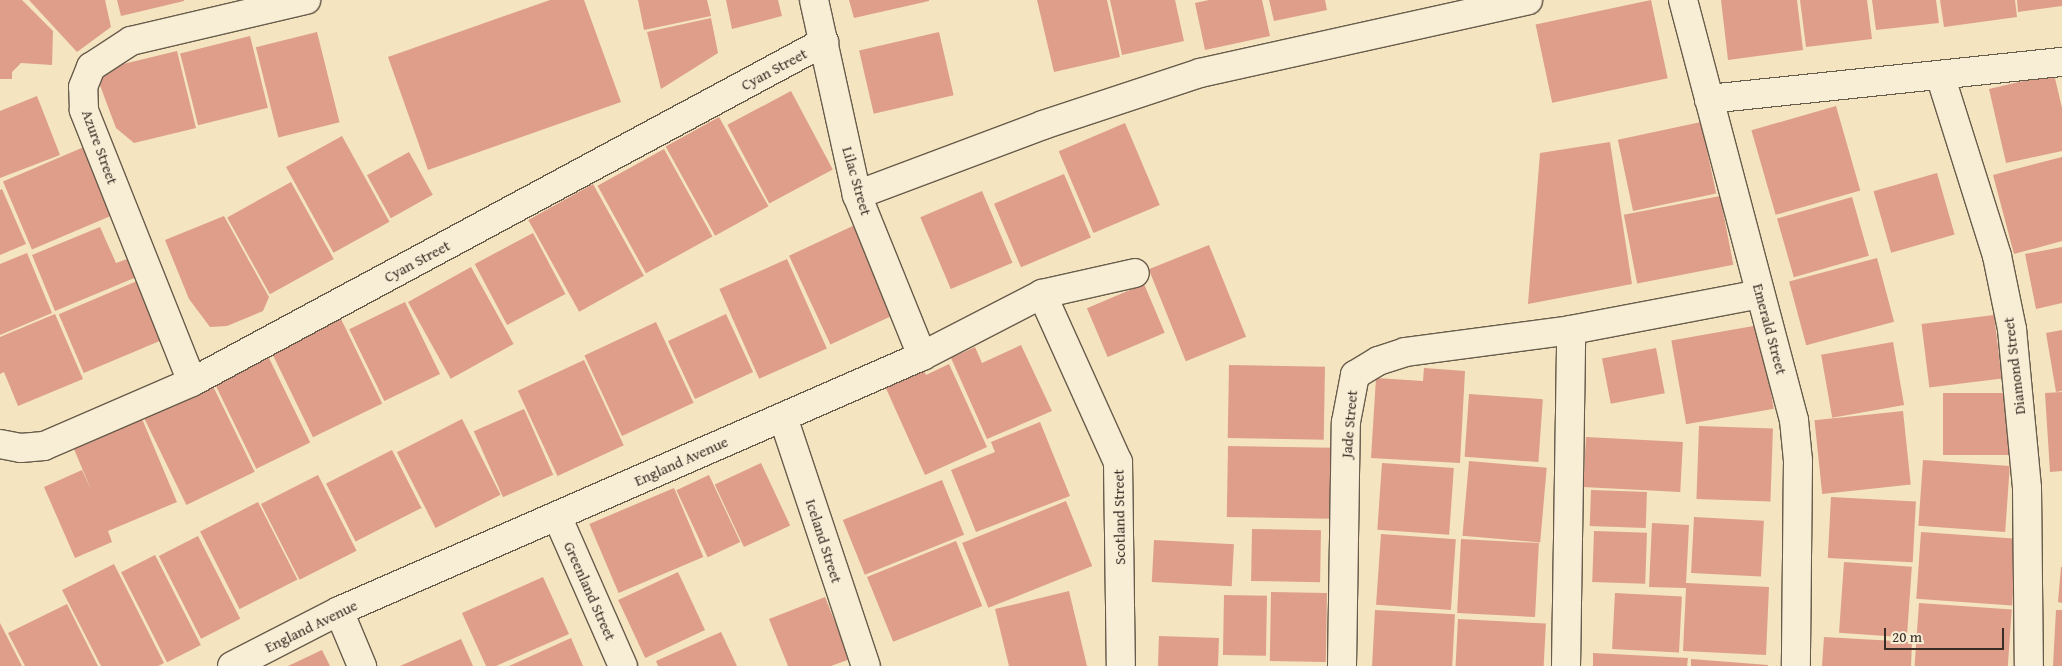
<!DOCTYPE html>
<style>
body{margin:0}
#map{position:relative;width:2062px;height:666px;overflow:hidden;background:#f4e4bf;font-family:"Gentium Book Plus",serif}
div>[style]{position:absolute}
.building>*{inset:0;background:#de9e89;transform-origin:0 0}
.roads{filter:drop-shadow(1px 0 #685c4c) drop-shadow(-1px 0 #685c4c) drop-shadow(0 1px #685c4c) drop-shadow(0 -1px #685c4c)}
.minor>*{height:28px;margin:-14px;padding:0 14px;transform-origin:14px;border-radius:14px;background:#f8edd5}
span{translate:-50% -50%;white-space:nowrap;text-align:center;line-height:1.15;-webkit-text-stroke:4.5px #f8edd5;paint-order:stroke}
.street-label{font-size:15px;color:#392e26}
.scale{position:absolute;left:1884px;top:628px;width:120px;height:22px;box-sizing:border-box;border:2px solid #392e26;border-top:0;padding-left:6px;font-size:15px;line-height:18px;white-space:nowrap;color:#392e26;-webkit-text-stroke:4px #f8edd5;paint-order:stroke}
</style>
<div id="map">
<div class="building">
<div style="clip-path:polygon(0 0,22px 0,53px 31px,52px 65px,21px 63px,12px 72px,12px 79px,0 79px)"></div>
<div style="clip-path:polygon(29px 0,105px 0,111px 27px,77px 52px)"></div>
<div style="clip-path:polygon(117px 0,184px 0,184px 1px,121px 16px)"></div>
<div style="clip-path:polygon(550px 0,584px 0,621px 102px,428px 170px,388px 57px)"></div>
<div style="clip-path:polygon(638px 0,707px 0,711px 16px,644px 30px)"></div>
<div style="clip-path:polygon(726px 0,778px 0,782px 16px,732px 29px)"></div>
<div style="clip-path:polygon(849px 0,929px 0,929px 1px,854px 18px)"></div>
<div style="clip-path:polygon(1037px 0,1107px 0,1120px 57px,1054px 72px)"></div>
<div style="clip-path:polygon(1110px 0,1175px 0,1184px 41px,1122px 55px)"></div>
<div style="clip-path:polygon(1209px 0,1262px 0,1270px 36px,1205px 50px,1195px 3px)"></div>
<div style="clip-path:polygon(1269px 0,1325px 0,1327px 10px,1274px 21px)"></div>
<div style="left:1651px;top:0;width:80px;height:118px;rotate:78deg"></div>
<div style="clip-path:polygon(1721px 0,1797px 0,1803px 50px,1728px 60px)"></div>
<div style="clip-path:polygon(1800px 0,1867px 0,1872px 39px,1806px 47px)"></div>
<div style="clip-path:polygon(1872px 0,1936px 0,1939px 23px,1876px 30px)"></div>
<div style="clip-path:polygon(1940px 0,2015px 0,2017px 17px,1944px 27px)"></div>
<div style="clip-path:polygon(2017px 0,2062px 0,2062px 6px,2018px 12px)"></div>
<div style="clip-path:polygon(711px 18px,718px 53px,661px 89px,647px 32px)"></div>
<div style="left:317px;top:32px;width:93px;height:63px;rotate:76deg"></div>
<div style="left:939px;top:32px;width:65px;height:82px;rotate:77deg"></div>
<div style="left:250px;top:36px;width:74px;height:72px;rotate:76deg"></div>
<div style="clip-path:polygon(177px 51px,196px 128px,134px 143px,116px 128px,98px 80px,115px 66px)"></div>
<div style="clip-path:polygon(2054px 74px,2062px 108px,2062px 151px,2006px 163px,1989px 89px)"></div>
<div style="left:791px;top:91px;width:89px;height:72px;rotate:62deg"></div>
<div style="clip-path:polygon(37px 96px,60px 155px,0 178px,0 111px)"></div>
<div style="left:1836px;top:106px;width:88px;height:88px;rotate:74deg"></div>
<div style="left:719px;top:117px;width:102px;height:61px;rotate:61deg"></div>
<div style="left:1701px;top:122px;width:73px;height:85px;rotate:78deg"></div>
<div style="left:1125px;top:123px;width:89px;height:72px;rotate:67deg"></div>
<div style="left:342px;top:136px;width:98px;height:64px;rotate:61deg"></div>
<div style="clip-path:polygon(1610px 142px,1632px 284px,1528px 304px,1540px 153px)"></div>
<div style="left:84px;top:147px;width:74px;height:88px;rotate:67deg"></div>
<div style="left:664px;top:149px;width:100px;height:76px;rotate:61deg"></div>
<div style="left:409px;top:152px;width:49px;height:48px;rotate:61deg"></div>
<div style="clip-path:polygon(2062px 157px,2062px 241px,2014px 254px,1993px 175px)"></div>
<div style="left:1937px;top:173px;width:64px;height:66px;rotate:74deg"></div>
<div style="left:1064px;top:174px;width:69px;height:76px;rotate:67deg"></div>
<div style="left:291px;top:182px;width:88px;height:73px;rotate:61deg"></div>
<div style="left:593px;top:184px;width:105px;height:74px;rotate:61deg"></div>
<div style="clip-path:polygon(2px 189px,26px 244px,0 255px,0 190px)"></div>
<div style="left:982px;top:191px;width:78px;height:67px;rotate:67deg"></div>
<div style="left:1720px;top:196px;width:70px;height:98px;rotate:79deg"></div>
<div style="left:1852px;top:197px;width:61px;height:78px;rotate:74deg"></div>
<div style="clip-path:polygon(224px 216px,269px 297px,263px 311px,227px 326px,210px 327px,189px 299px,165px 240px)"></div>
<div style="left:857px;top:224px;width:98px;height:75px;rotate:65deg"></div>
<div style="clip-path:polygon(100px 227px,116px 263px,130px 258px,139px 276px,55px 311px,32px 255px)"></div>
<div style="left:533px;top:233px;width:69px;height:66px;rotate:62deg"></div>
<div style="left:1209px;top:245px;width:99px;height:65px;rotate:68deg"></div>
<div style="clip-path:polygon(2062px 247px,2062px 303px,2036px 309px,2025px 254px)"></div>
<div style="clip-path:polygon(27px 253px,52px 313px,0 335px,0 264px)"></div>
<div style="left:1877px;top:258px;width:66px;height:91px;rotate:75deg"></div>
<div style="left:787px;top:259px;width:98px;height:74px;rotate:66deg"></div>
<div style="left:471px;top:267px;width:88px;height:72px;rotate:61deg"></div>
<div style="left:137px;top:281px;width:64px;height:85px;rotate:67deg"></div>
<div style="left:1144px;top:284px;width:53px;height:62px;rotate:67deg"></div>
<div style="left:405px;top:302px;width:80px;height:62px;rotate:64deg"></div>
<div style="clip-path:polygon(55px 314px,83px 379px,18px 406px,4px 372px,0 374px,0 337px)"></div>
<div style="left:726px;top:314px;width:64px;height:64px;rotate:65deg"></div>
<div style="left:1994px;top:315px;width:64px;height:73px;rotate:83deg"></div>
<div style="left:341px;top:319px;width:94px;height:77px;rotate:64deg"></div>
<div style="left:656px;top:322px;width:89px;height:79px;rotate:65deg"></div>
<div style="left:1759px;top:325px;width:85px;height:89px;rotate:80deg"></div>
<div style="clip-path:polygon(2062px 330px,2062px 391px,2056px 392px,2046px 333px)"></div>
<div style="left:1893px;top:342px;width:64px;height:73px;rotate:80deg"></div>
<div style="clip-path:polygon(1021px 345px,1052px 411px,987px 439px,951px 358px,975px 347px,982px 363px)"></div>
<div style="left:1656px;top:348px;width:46px;height:55px;rotate:79deg"></div>
<div style="left:269px;top:358px;width:94px;height:60px;rotate:64deg"></div>
<div style="left:584px;top:360px;width:94px;height:73px;rotate:65deg"></div>
<div style="clip-path:polygon(949px 364px,987px 447px,925px 475px,884px 384px,922px 367px,926px 375px)"></div>
<div style="left:1229px;top:365px;width:96px;height:73px;rotate:1deg"></div>
<div style="clip-path:polygon(1424px 368px,1465px 371px,1460px 463px,1371px 458px,1376px 378px,1423px 381px)"></div>
<div style="left:210px;top:380px;width:102px;height:76px;rotate:64deg"></div>
<div style="clip-path:polygon(2062px 392px,2062px 471px,2050px 472px,2045px 393px)"></div>
<div style="left:1943px;top:393px;width:66px;height:62px"></div>
<div style="left:1469px;top:394px;width:74px;height:63px;rotate:4deg"></div>
<div style="left:524px;top:409px;width:72px;height:55px;rotate:66deg"></div>
<div style="left:1903px;top:411px;width:74px;height:89px;rotate:84deg"></div>
<div style="clip-path:polygon(140px 414px,177px 502px,108px 531px,112px 542px,75px 558px,44px 487px,82px 470px,92px 492px,71px 442px)"></div>
<div style="left:462px;top:419px;width:85px;height:73px;rotate:63deg"></div>
<div style="clip-path:polygon(1040px 422px,1070px 496px,976px 532px,951px 470px,995px 452px,991px 442px)"></div>
<div style="left:1699px;top:426px;width:74px;height:73px;rotate:2deg"></div>
<div style="left:1586px;top:437px;width:97px;height:50px;rotate:3deg"></div>
<div style="left:1228px;top:446px;width:104px;height:71px;rotate:1deg"></div>
<div style="left:392px;top:450px;width:65px;height:74px;rotate:63deg"></div>
<div style="left:1923px;top:460px;width:87px;height:66px;rotate:4deg"></div>
<div style="left:1469px;top:461px;width:78px;height:75px;rotate:5deg"></div>
<div style="left:761px;top:463px;width:69px;height:51px;rotate:65deg"></div>
<div style="left:1382px;top:463px;width:72px;height:67px;rotate:4deg"></div>
<div style="left:318px;top:475px;width:85px;height:64px;rotate:63deg"></div>
<div style="left:709px;top:475px;width:74px;height:36px;rotate:65deg"></div>
<div style="left:942px;top:480px;width:59px;height:107px;rotate:68deg"></div>
<div style="left:674px;top:488px;width:75px;height:92px;rotate:67deg"></div>
<div style="left:1591px;top:490px;width:56px;height:36px;rotate:2deg"></div>
<div style="left:1831px;top:497px;width:85px;height:61px;rotate:3deg"></div>
<div style="left:1066px;top:501px;width:70px;height:112px;rotate:68deg"></div>
<div style="left:258px;top:502px;width:87px;height:65px;rotate:63deg"></div>
<div style="left:1694px;top:517px;width:70px;height:56px;rotate:3deg"></div>
<div style="clip-path:polygon(1652px 523px,1689px 525px,1686px 583px,1769px 587px,1766px 655px,1683px 651px,1686px 588px,1649px 587px)"></div>
<div style="left:1252px;top:529px;width:69px;height:52px;rotate:1deg"></div>
<div style="left:1594px;top:531px;width:53px;height:51px;rotate:2deg"></div>
<div style="left:1921px;top:532px;width:96px;height:67px;rotate:4deg"></div>
<div style="left:1381px;top:534px;width:75px;height:71px;rotate:4deg"></div>
<div style="left:198px;top:536px;width:93px;height:44px;rotate:63deg"></div>
<div style="left:1461px;top:539px;width:78px;height:74px;rotate:3deg"></div>
<div style="left:1154px;top:540px;width:80px;height:42px;rotate:3deg"></div>
<div style="left:956px;top:541px;width:70px;height:96px;rotate:68deg"></div>
<div style="left:155px;top:555px;width:101px;height:38px;rotate:63deg"></div>
<div style="left:1844px;top:562px;width:68px;height:71px;rotate:4deg"></div>
<div style="clip-path:polygon(114px 564px,164px 663px,158px 666px,101px 666px,62px 590px)"></div>
<div style="clip-path:polygon(2061px 567px,2062px 567px,2062px 603px,2058px 602px)"></div>
<div style="left:678px;top:572px;width:64px;height:66px;rotate:65deg"></div>
<div style="clip-path:polygon(543px 577px,569px 634px,496px 666px,486px 666px,462px 613px)"></div>
<div style="clip-path:polygon(1069px 591px,1087px 666px,1009px 666px,995px 609px)"></div>
<div style="left:1271px;top:592px;width:56px;height:69px;rotate:1deg"></div>
<div style="left:1615px;top:593px;width:67px;height:56px;rotate:3deg"></div>
<div style="left:1224px;top:595px;width:43px;height:60px;rotate:1deg"></div>
<div style="clip-path:polygon(825px 597px,850px 659px,831px 666px,788px 666px,769px 619px)"></div>
<div style="left:1919px;top:603px;width:93px;height:63px;rotate:4deg"></div>
<div style="clip-path:polygon(67px 604px,98px 666px,25px 666px,8px 633px)"></div>
<div style="left:1375px;top:610px;width:80px;height:56px;rotate:3deg"></div>
<div style="clip-path:polygon(2056px 610px,2062px 610px,2062px 666px,2053px 666px)"></div>
<div style="left:1458px;top:619px;width:88px;height:47px;rotate:3deg"></div>
<div style="clip-path:polygon(0 623px,22px 666px,0 666px)"></div>
<div style="clip-path:polygon(721px 632px,737px 666px,658px 666px,656px 661px)"></div>
<div style="left:1159px;top:636px;width:60px;height:30px;rotate:2deg"></div>
<div style="clip-path:polygon(1824px 637px,1912px 642px,1911px 666px,1822px 666px)"></div>
<div style="clip-path:polygon(571px 638px,583px 666px,509px 666px)"></div>
<div style="clip-path:polygon(461px 639px,473px 666px,400px 666px)"></div>
<div style="clip-path:polygon(322px 650px,330px 666px,288px 666px)"></div>
<div style="clip-path:polygon(1593px 653px,1688px 658px,1687px 666px,1593px 666px)"></div>
<div style="clip-path:polygon(1691px 659px,1768px 665px,1768px 666px,1691px 666px)"></div>
</div>
<div class="roads">
<div class="minor">
<div style="left:814px;top:0;width:200px;rotate:77.6deg"></div>
<div style="left:857px;top:195px;width:174px;rotate:68deg"></div>
<div style="left:1683px;top:0;width:434px;rotate:75.2deg"></div>
<div style="left:1794px;top:420px;width:41px;rotate:84.4deg"></div>
<div style="left:1798px;top:461px;width:205px;rotate:90.6deg"></div>
<div style="left:1940px;top:75px;width:190px;rotate:72.5deg"></div>
<div style="left:1997px;top:256px;width:75px;rotate:78.4deg"></div>
<div style="left:2012px;top:329px;width:160px;rotate:84.6deg"></div>
<div style="left:2027px;top:488px;width:178px;rotate:89.4deg"></div>
<div style="left:1709px;top:99px;width:355px;rotate:-6deg"></div>
<div style="left:857px;top:195px;width:199px;rotate:-20.6deg"></div>
<div style="left:1043px;top:125px;width:165px;rotate:-18.3deg"></div>
<div style="left:1200px;top:73px;width:336px;rotate:-12.5deg"></div>
<div style="left:1042px;top:294px;width:184px;rotate:65.7deg"></div>
<div style="left:1118px;top:462px;width:204px;rotate:89.2deg"></div>
<div style="left:192px;top:382px;width:293px;rotate:-111.7deg"></div>
<div style="left:84px;top:110px;width:23px;rotate:-92deg"></div>
<div style="left:83px;top:87px;width:22px;rotate:-68deg"></div>
<div style="left:91px;top:67px;width:48px;rotate:-33deg"></div>
<div style="left:131px;top:41px;width:180px;rotate:-13.2deg"></div>
<div style="left:783px;top:417px;width:262px;rotate:71.6deg"></div>
<div style="left:0;top:444px;width:21px;rotate:11deg"></div>
<div style="left:21px;top:448px;width:23px;rotate:-5deg"></div>
<div style="left:44px;top:446px;width:161px;rotate:-23.4deg"></div>
<div style="left:192px;top:382px;width:718px;rotate:-28.28deg"></div>
<div style="left:557px;top:516px;width:164px;rotate:66.3deg"></div>
<div style="left:339px;top:611px;width:60px;rotate:67.3deg"></div>
<div style="left:232px;top:666px;width:120px;rotate:-27.2deg"></div>
<div style="left:339px;top:611px;width:636px;rotate:-23.62deg"></div>
<div style="left:922px;top:356px;width:135px;rotate:-27.3deg"></div>
<div style="left:1042px;top:294px;width:95px;rotate:-12.7deg"></div>
<div style="left:1342px;top:666px;width:244px;rotate:-89.1deg"></div>
<div style="left:1346px;top:422px;width:48px;rotate:-79.2deg"></div>
<div style="left:1355px;top:375px;width:27px;rotate:-31deg"></div>
<div style="left:1378px;top:361px;width:28px;rotate:-18deg"></div>
<div style="left:1405px;top:352px;width:167px;rotate:-7.5deg"></div>
<div style="left:1566px;top:666px;width:336px;rotate:-89.1deg"></div>
<div style="left:1571px;top:330px;width:192px;rotate:-10.8deg"></div>
</div>
</div>
<div class="street-label">
<span style="left:774px;top:69px;rotate:-28deg">Cyan Street</span>
<span style="left:100px;top:147px;rotate:70deg">Azure Street</span>
<span style="left:857px;top:181px;rotate:74deg">Lilac Street</span>
<span style="left:417px;top:261px;rotate:-28deg">Cyan Street</span>
<span style="left:1770px;top:329px;rotate:75deg">Emerald Street</span>
<span style="left:2014px;top:366px;rotate:-97deg">Diamond Street</span>
<span style="left:1349px;top:424px;rotate:-85deg">Jade Street</span>
<span style="left:681px;top:461px;rotate:-24deg">England Avenue</span>
<span style="left:1119px;top:517px;rotate:-91deg">Scotland Street</span>
<span style="left:824px;top:541px;rotate:72deg">Iceland Street</span>
<span style="left:590px;top:591px;rotate:66deg">Greenland Street</span>
<span style="left:311px;top:626px;rotate:-26deg">England Avenue</span>
</div>
<div class="scale">20 m</div>
</div>
